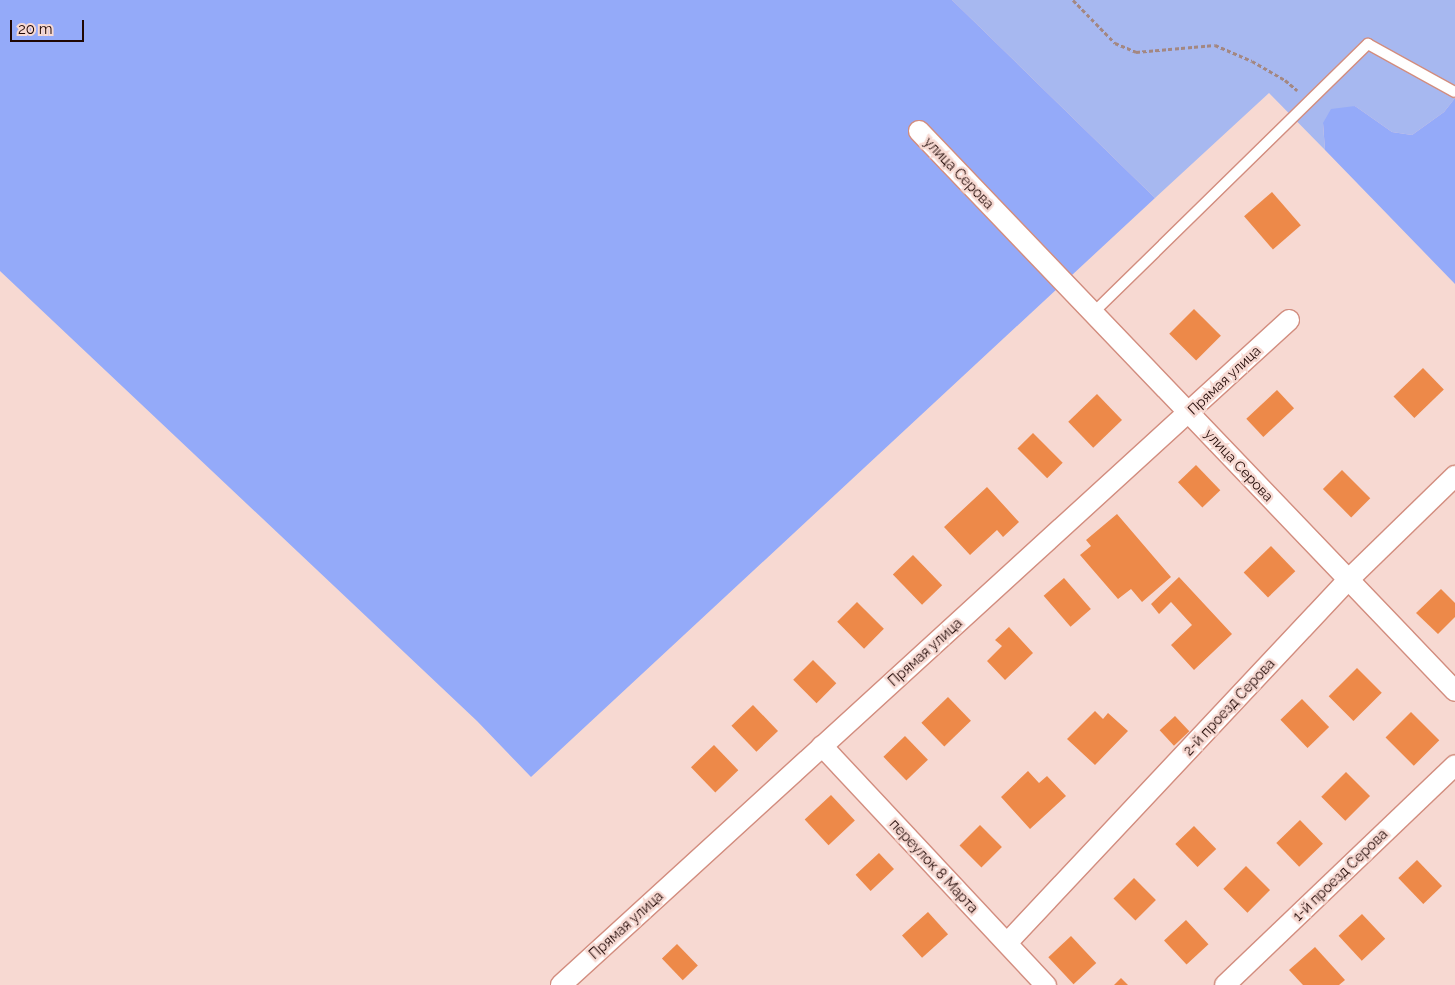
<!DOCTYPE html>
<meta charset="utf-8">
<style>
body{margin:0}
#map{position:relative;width:1455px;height:985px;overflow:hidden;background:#f7d9d2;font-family:Raleway,sans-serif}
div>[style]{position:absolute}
.green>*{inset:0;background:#a7b8f0}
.forest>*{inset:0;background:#94aaf9}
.building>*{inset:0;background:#ed8949;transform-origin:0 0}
.path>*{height:3px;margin-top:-1.5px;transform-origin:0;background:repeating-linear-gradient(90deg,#a38782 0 4px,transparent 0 6.5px)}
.roads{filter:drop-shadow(1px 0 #d28d7f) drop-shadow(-1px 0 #d28d7f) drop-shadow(0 1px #d28d7f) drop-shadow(0 -1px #d28d7f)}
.service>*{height:10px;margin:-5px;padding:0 5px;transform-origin:5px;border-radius:5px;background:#fff}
.minor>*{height:20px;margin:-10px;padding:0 10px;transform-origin:10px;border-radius:10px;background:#fff}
span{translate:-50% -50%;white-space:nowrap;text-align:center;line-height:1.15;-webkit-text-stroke:5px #f7d9d2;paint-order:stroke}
.street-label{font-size:14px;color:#1f0704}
.scale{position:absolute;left:10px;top:20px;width:74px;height:22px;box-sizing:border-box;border:2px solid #1f0704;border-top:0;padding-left:6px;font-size:15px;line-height:18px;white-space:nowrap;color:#1f0704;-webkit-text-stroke:4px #f7d9d2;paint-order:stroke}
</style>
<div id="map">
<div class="green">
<div style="clip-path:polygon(952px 0,1455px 0,1455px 98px,1444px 112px,1412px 135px,1392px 132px,1355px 106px,1323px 124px,1325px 150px,1269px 93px,1155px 198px)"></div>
</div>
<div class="forest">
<div style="clip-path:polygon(0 0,952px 0,1155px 198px,531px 777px,477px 721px,0 271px)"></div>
<div style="clip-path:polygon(1455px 98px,1455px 284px,1325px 150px,1323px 123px,1331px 109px,1355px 106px,1392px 132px,1412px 135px,1444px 112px)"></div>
</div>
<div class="building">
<div style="left:1272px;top:192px;width:44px;height:37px;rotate:49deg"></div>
<div style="left:1194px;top:309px;width:38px;height:35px;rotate:45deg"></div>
<div style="left:1423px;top:368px;width:30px;height:41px;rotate:46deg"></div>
<div style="left:1277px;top:390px;width:25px;height:42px;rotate:47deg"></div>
<div style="left:1097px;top:394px;width:36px;height:40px;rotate:46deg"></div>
<div style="left:1033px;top:433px;width:42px;height:22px;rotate:45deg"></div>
<div style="left:1196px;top:465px;width:35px;height:25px;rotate:46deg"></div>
<div style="left:1342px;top:470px;width:40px;height:27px;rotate:45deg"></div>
<div style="clip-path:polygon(987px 487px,1019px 522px,1003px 537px,997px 530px,970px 555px,944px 527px)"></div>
<div style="clip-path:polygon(1117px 514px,1171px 577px,1142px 602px,1131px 589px,1118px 599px,1080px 555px,1091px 546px,1086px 540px)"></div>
<div style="left:1271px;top:546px;width:35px;height:38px;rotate:46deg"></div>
<div style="left:913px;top:555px;width:42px;height:28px;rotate:46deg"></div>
<div style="clip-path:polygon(1179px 577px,1232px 634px,1194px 670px,1171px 645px,1192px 625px,1171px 602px,1159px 614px,1151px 604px)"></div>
<div style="left:1064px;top:578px;width:41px;height:27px;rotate:49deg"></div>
<div style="clip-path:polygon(1441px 589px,1455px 603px,1455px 617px,1438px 634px,1416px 613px)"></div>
<div style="left:857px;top:602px;width:38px;height:28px;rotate:45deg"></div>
<div style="clip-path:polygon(1009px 627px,1033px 653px,1005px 680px,987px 661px,1002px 646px,995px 640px)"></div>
<div style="left:813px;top:660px;width:33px;height:28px;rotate:45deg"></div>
<div style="left:1357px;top:668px;width:35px;height:40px;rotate:45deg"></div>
<div style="left:948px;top:697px;width:33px;height:37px;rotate:46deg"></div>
<div style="left:1302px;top:699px;width:39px;height:30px;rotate:46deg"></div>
<div style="left:753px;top:705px;width:36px;height:30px;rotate:46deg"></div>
<div style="clip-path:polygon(1095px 711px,1103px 719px,1108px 713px,1128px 731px,1095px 765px,1067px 739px)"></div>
<div style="left:1411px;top:712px;width:40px;height:36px;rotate:45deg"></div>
<div style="left:1175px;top:716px;width:21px;height:21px;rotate:47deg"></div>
<div style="left:905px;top:736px;width:33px;height:30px;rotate:46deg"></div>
<div style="left:714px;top:745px;width:35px;height:32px;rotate:46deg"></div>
<div style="clip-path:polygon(1028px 771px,1039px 783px,1047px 776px,1066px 796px,1030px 829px,1001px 797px)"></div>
<div style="left:1346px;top:772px;width:34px;height:35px;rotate:45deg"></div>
<div style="left:831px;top:795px;width:35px;height:36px;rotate:47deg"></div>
<div style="left:1300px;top:820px;width:33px;height:33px;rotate:46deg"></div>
<div style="left:980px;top:825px;width:31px;height:29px;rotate:45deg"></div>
<div style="left:1194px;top:826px;width:32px;height:26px;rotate:46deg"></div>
<div style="left:879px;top:853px;width:22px;height:32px;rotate:47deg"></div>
<div style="left:1417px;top:860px;width:36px;height:26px;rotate:46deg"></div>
<div style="left:1246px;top:866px;width:34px;height:32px;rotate:45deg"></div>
<div style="left:1134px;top:878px;width:31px;height:29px;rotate:45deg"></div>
<div style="left:928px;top:912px;width:30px;height:35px;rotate:48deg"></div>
<div style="left:1362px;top:914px;width:34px;height:32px;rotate:47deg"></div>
<div style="left:1186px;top:920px;width:33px;height:30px;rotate:47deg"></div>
<div style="left:1071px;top:936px;width:37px;height:31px;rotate:47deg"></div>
<div style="left:677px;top:944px;width:30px;height:21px;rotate:46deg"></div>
<div style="clip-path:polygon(1315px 947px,1345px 980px,1339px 985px,1303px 985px,1289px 970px)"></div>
<div style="clip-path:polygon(1121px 978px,1128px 985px,1114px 985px)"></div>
</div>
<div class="path">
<div style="left:1073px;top:0;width:60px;rotate:45.7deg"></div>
<div style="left:1115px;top:43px;width:23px;rotate:23deg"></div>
<div style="left:1136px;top:52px;width:79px;rotate:-5.1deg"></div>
<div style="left:1215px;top:45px;width:40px;rotate:23.4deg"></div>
<div style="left:1252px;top:61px;width:38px;rotate:30deg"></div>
<div style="left:1285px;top:80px;width:16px;rotate:40deg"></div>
</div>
<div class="roads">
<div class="service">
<div style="left:1093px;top:313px;width:385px;rotate:-44.4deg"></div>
<div style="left:1368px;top:44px;width:99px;rotate:28.9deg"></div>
</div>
<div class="minor">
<div style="left:919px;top:131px;width:775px;rotate:46.25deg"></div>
<div style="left:822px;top:746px;width:328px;rotate:46.9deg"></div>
<div style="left:1008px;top:942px;width:495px;rotate:-46.8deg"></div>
<div style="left:1347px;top:581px;width:151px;rotate:-44.2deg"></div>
<div style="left:561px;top:985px;width:986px;rotate:-42.41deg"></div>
<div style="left:1225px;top:985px;width:318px;rotate:-43.7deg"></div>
</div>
</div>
<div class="street-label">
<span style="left:959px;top:173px;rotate:46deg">улица Серова</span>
<span style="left:1224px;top:380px;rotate:-43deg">Прямая улица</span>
<span style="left:1239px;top:465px;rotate:47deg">улица Серова</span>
<span style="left:925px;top:652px;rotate:-42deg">Прямая улица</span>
<span style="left:1229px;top:707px;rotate:-47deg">2-й проезд Серова</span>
<span style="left:934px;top:866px;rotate:47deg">переулок 8 Марта</span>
<span style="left:1340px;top:875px;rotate:-44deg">1-й проезд Серова</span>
<span style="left:626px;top:925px;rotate:-42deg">Прямая улица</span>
</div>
<div class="scale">20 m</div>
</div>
